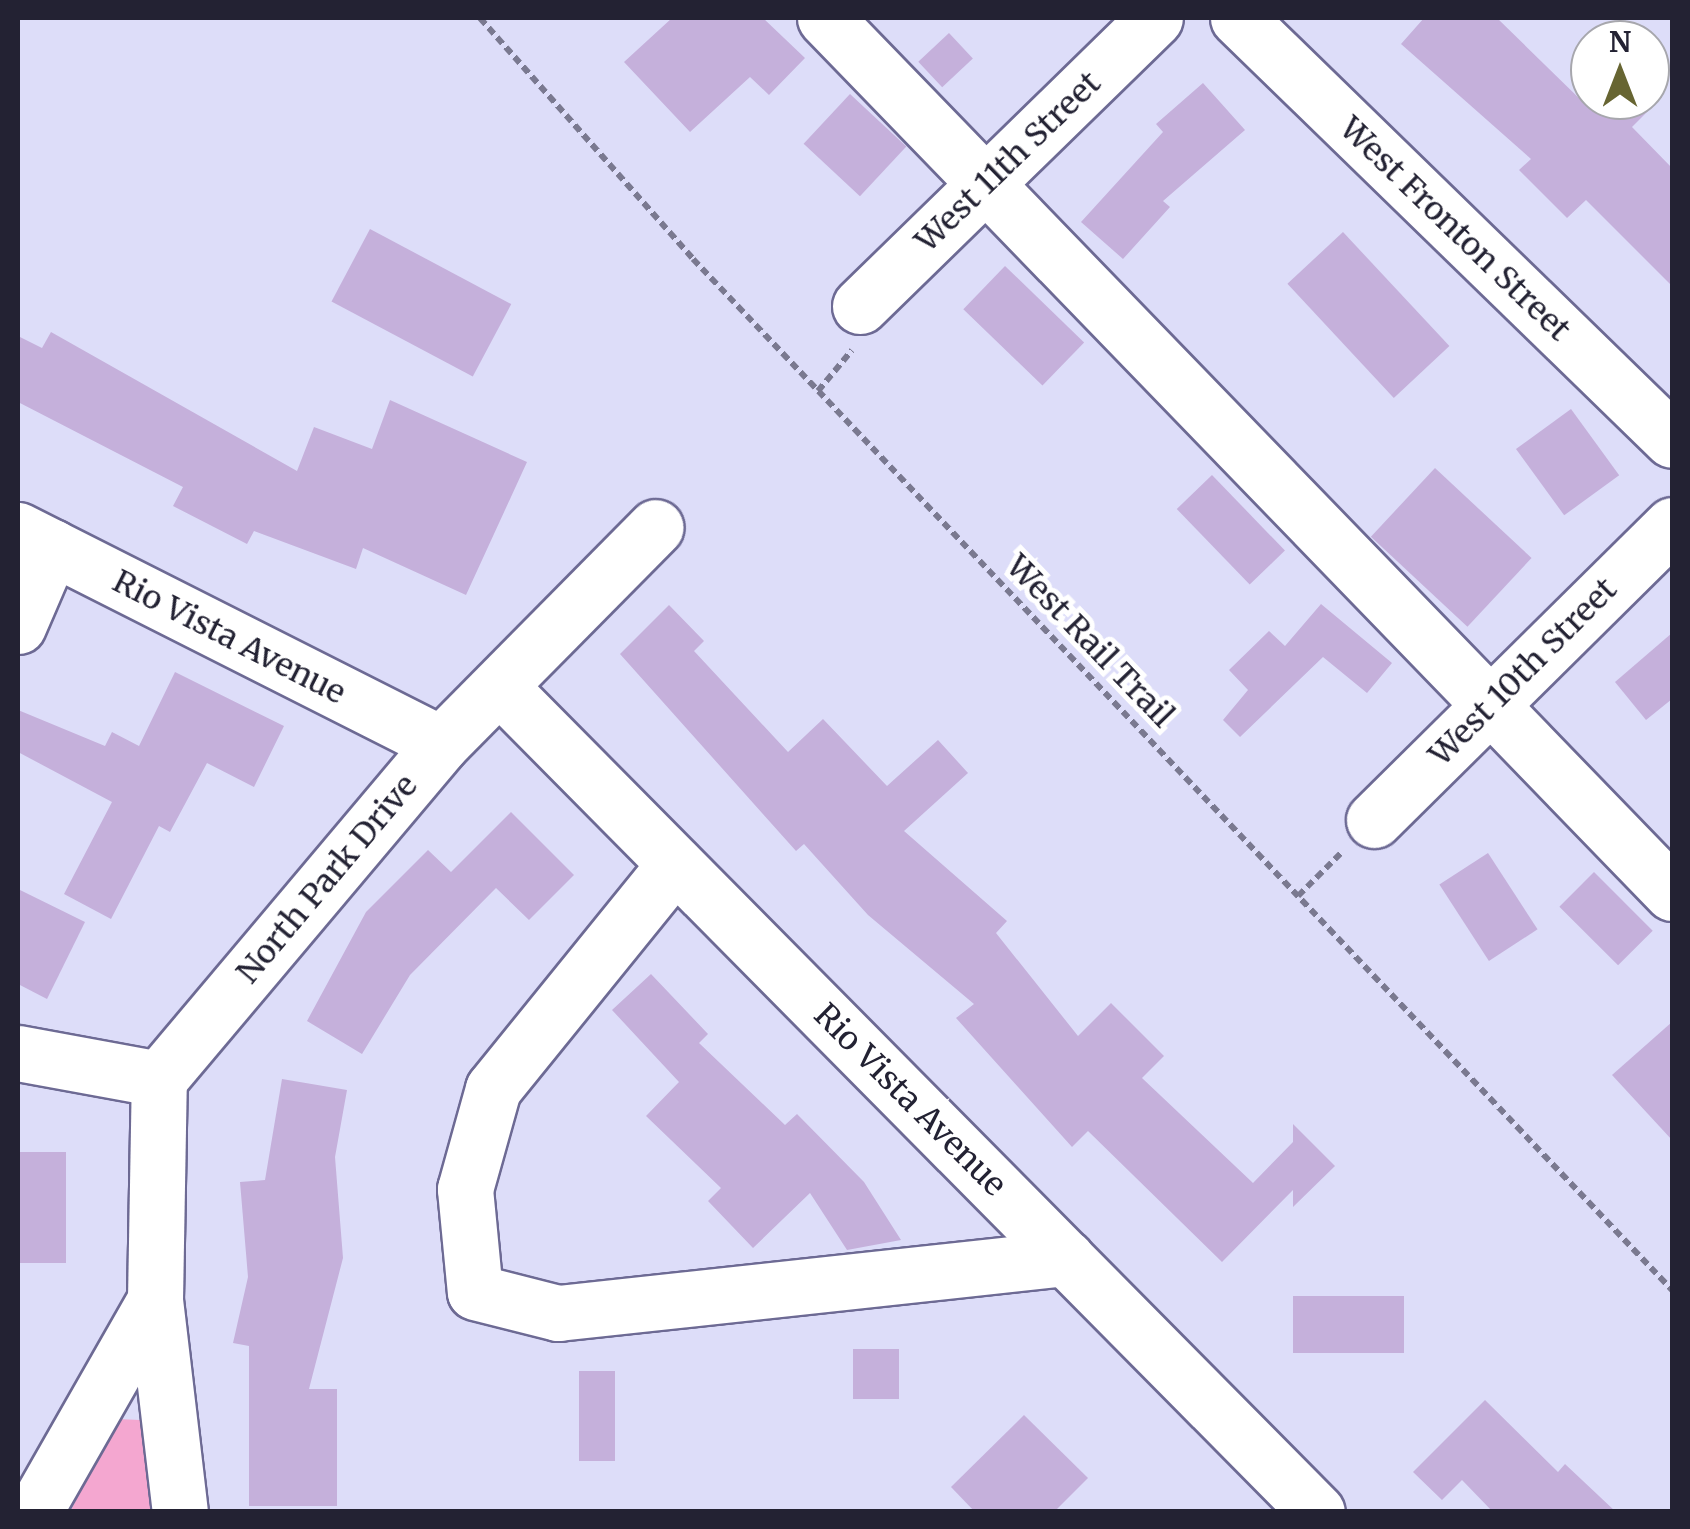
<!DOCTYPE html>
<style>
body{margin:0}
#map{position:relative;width:1690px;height:1529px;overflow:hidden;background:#ddddf9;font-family:Merriweather,serif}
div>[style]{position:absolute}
.green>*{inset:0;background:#f4a7d0}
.building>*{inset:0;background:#c5b0db;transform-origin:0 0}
.path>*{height:6px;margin-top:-3px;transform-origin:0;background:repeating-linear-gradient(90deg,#7a7990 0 8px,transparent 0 13px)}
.roads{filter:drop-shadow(2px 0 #6d6a94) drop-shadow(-2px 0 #6d6a94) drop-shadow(0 2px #6d6a94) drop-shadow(0 -2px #6d6a94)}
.minor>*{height:55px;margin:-27.5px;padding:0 27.5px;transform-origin:27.5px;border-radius:27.5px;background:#fff}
span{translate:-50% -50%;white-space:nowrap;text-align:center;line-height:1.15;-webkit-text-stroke:10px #fff;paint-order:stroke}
.street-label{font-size:32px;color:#232233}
.frame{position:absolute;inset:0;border:20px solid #232233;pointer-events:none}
.north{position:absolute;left:1570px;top:20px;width:100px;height:100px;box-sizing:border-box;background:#fff;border:2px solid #a7a7ad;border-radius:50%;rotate:0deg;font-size:28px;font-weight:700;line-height:40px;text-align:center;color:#232233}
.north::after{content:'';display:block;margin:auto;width:35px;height:45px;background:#676532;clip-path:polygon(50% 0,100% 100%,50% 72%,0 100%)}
</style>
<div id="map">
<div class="green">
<div style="clip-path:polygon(117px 1419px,140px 1420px,152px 1511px,70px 1512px)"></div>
</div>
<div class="building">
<div style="clip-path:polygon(672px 18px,763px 18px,805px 58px,769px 95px,750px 77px,690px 132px,624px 62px)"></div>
<div style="clip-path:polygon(1424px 18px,1497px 18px,1585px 104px,1650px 100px,1650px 86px,1662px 97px,1632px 127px,1672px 168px,1672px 286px,1586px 200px,1567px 218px,1519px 170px,1531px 159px,1401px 44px)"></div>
<div style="left:949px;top:33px;width:35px;height:42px;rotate:47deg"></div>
<div style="clip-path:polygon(1203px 83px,1245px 130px,1163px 201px,1170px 207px,1123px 259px,1081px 222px,1163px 132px,1156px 124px)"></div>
<div style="left:850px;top:94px;width:77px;height:68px;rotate:43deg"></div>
<div style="left:370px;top:229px;width:160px;height:82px;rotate:28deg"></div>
<div style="left:1343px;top:232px;width:156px;height:76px;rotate:47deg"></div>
<div style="left:1005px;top:266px;width:110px;height:60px;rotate:44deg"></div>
<div style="clip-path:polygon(51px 332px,297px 471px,314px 427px,372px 449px,390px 400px,527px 462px,466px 595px,363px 548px,356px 569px,254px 531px,247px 544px,173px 506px,183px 487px,18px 402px,18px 336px,42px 348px)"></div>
<div style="left:1571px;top:409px;width:82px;height:68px;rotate:54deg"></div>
<div style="left:1435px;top:468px;width:132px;height:94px;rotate:43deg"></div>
<div style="left:1212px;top:475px;width:105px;height:49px;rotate:46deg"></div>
<div style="clip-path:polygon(1321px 604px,1392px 663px,1367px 693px,1323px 657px,1240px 737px,1223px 720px,1248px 690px,1229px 670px,1269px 631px,1285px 646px)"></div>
<div style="clip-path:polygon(669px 605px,704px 641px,694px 651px,788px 752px,823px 719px,887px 786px,938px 740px,968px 773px,904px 831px,1007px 921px,996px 933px,1078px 1036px,1111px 1003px,1164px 1056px,1142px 1078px,1253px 1183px,1293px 1142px,1293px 1124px,1335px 1166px,1293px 1207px,1293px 1190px,1222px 1262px,1088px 1131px,1072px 1147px,956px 1018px,974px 1004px,868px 915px,804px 844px,796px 851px,620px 654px)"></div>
<div style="clip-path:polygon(1672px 633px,1672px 699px,1646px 720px,1615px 682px)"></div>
<div style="clip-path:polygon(175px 672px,284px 726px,254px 787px,207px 763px,170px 832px,159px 826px,111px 919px,64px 894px,112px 802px,18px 752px,18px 710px,105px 746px,112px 732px,139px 746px)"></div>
<div style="clip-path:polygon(511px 812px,574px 875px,529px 920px,496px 888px,410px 975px,362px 1054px,307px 1021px,366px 912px,428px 850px,451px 872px)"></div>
<div style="left:1488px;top:853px;width:91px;height:58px;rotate:57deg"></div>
<div style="left:1594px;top:872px;width:83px;height:49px;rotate:45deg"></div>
<div style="clip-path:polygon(18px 889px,85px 922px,47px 999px,18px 984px)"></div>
<div style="clip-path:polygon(651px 974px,708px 1034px,699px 1043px,785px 1125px,797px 1114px,864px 1182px,901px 1240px,847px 1250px,810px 1193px,753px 1248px,708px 1201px,721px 1188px,646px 1116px,679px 1082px,612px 1010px)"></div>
<div style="clip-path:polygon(1672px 1022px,1672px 1140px,1612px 1075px)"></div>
<div style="clip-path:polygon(282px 1079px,347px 1090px,335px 1157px,343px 1258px,309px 1389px,337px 1389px,337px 1506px,249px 1506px,249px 1346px,233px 1343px,248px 1277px,240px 1182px,265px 1180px)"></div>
<div style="left:18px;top:1152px;width:48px;height:111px"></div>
<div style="left:1293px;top:1296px;width:111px;height:57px"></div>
<div style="left:853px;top:1349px;width:46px;height:50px"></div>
<div style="left:579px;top:1371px;width:36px;height:90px"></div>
<div style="clip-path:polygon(1485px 1400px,1558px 1472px,1565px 1464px,1616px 1512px,1493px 1512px,1462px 1480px,1442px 1500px,1413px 1472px)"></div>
<div style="clip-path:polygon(1024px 1415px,1088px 1478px,1054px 1512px,975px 1512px,951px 1487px)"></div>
</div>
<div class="path">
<div style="left:480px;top:18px;width:322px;rotate:48.5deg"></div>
<div style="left:693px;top:259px;width:1422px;rotate:46.48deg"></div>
<div style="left:818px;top:391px;width:53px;rotate:-50.3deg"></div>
<div style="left:1298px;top:896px;width:61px;rotate:-45deg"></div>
</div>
<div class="roads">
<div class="minor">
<div style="left:825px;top:18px;width:1218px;rotate:45.93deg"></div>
<div style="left:1238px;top:18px;width:605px;rotate:44.2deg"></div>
<div style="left:860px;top:306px;width:412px;rotate:-44.3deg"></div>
<div style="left:18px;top:530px;width:474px;rotate:26.8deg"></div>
<div style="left:18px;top:626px;width:86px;rotate:-66.7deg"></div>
<div style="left:502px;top:689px;width:1158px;rotate:45.28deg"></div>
<div style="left:1374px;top:820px;width:419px;rotate:-44.7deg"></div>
<div style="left:675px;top:864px;width:289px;rotate:129deg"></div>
<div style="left:493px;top:1089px;width:104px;rotate:105.6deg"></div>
<div style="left:465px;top:1189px;width:103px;rotate:84.5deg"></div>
<div style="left:475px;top:1292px;width:86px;rotate:14.2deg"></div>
<div style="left:558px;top:1313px;width:511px;rotate:-6.18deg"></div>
<div style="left:18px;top:1053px;width:143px;rotate:10.4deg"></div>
<div style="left:155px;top:1300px;width:213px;rotate:83.3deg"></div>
<div style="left:34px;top:1512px;width:244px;rotate:-60.3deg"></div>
<div style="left:155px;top:1300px;width:221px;rotate:-89deg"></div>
<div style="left:159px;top:1079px;width:438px;rotate:-49.9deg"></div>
<div style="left:441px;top:744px;width:305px;rotate:-45.3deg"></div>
</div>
</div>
<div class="street-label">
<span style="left:1008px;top:162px;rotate:-44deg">West 11th Street</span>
<span style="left:1455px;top:229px;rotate:44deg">West Fronton Street</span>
<span style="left:229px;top:637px;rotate:27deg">Rio Vista Avenue</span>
<span style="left:1090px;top:641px;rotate:46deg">West Rail Trail</span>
<span style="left:1523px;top:672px;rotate:-45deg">West 10th Street</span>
<span style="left:327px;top:879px;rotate:-50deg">North Park Drive</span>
<span style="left:910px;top:1100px;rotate:45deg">Rio Vista Avenue</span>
</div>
<div class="frame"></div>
<div class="north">N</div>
</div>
